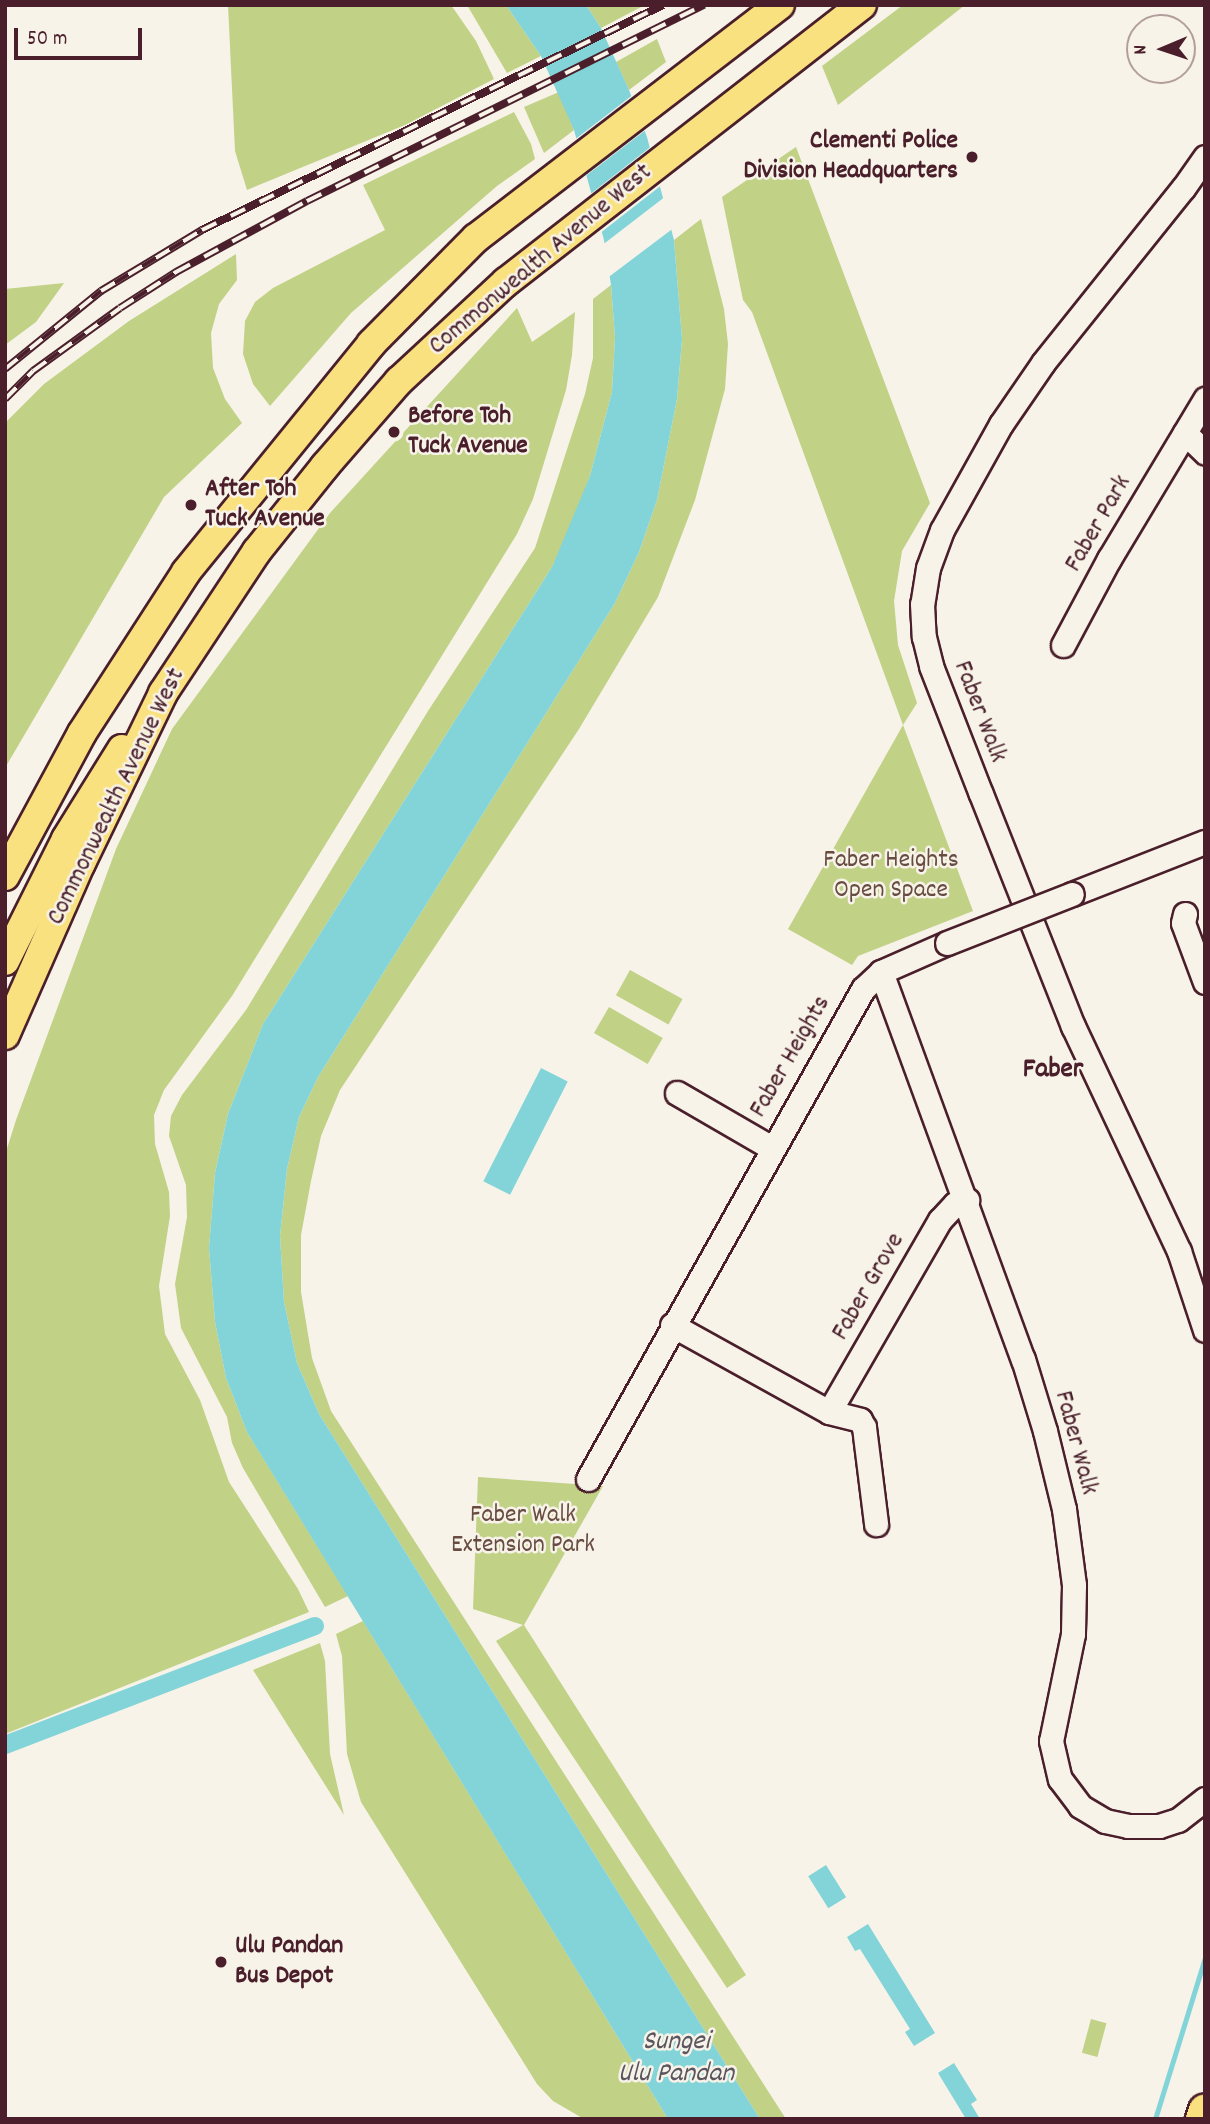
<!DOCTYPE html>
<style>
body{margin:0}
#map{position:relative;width:1210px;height:2124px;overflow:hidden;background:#f7f3e8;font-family:Dekko,sans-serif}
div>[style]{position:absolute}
.green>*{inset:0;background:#c1d186;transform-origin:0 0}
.water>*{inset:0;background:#82d4d9;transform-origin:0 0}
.pier>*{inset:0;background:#f7f3e8}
.stream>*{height:5px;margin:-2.5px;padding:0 2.5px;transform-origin:2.5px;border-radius:2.5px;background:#82d4d9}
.canal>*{height:18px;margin:-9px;padding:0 9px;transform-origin:9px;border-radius:9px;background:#82d4d9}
.roads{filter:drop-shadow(2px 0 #4a1f2b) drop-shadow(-2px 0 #4a1f2b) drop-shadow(0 2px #4a1f2b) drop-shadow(0 -2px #4a1f2b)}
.minor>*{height:23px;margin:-11.5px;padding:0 11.5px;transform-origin:11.5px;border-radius:11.5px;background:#f7f3e8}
.major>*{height:28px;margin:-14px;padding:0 14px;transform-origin:14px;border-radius:14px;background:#fae180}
.highway>*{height:33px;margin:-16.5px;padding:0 16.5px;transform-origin:16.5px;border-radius:16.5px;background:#fae180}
.rail>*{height:8px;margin-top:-4px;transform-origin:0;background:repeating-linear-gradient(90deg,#f7f3e8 0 16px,#4a1f2b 0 32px);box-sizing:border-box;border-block:2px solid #4a1f2b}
.bridges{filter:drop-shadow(2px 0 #4a1f2b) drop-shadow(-2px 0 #4a1f2b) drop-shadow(0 2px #4a1f2b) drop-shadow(0 -2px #4a1f2b)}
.minor-bridge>*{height:23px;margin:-11.5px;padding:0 11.5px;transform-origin:11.5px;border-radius:11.5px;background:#f7f3e8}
.dots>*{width:19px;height:19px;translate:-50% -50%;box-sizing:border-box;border:4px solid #f7f3e8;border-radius:50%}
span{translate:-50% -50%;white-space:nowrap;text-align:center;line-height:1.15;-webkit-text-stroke:5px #f7f3e8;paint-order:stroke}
.poi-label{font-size:26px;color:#4a1f2b;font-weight:700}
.right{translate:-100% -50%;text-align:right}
.left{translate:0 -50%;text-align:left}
.street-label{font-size:26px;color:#4a1f2b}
.park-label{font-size:26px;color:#684c42}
.neighbourhood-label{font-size:28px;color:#4a1f2b;font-weight:700}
.water-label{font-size:28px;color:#5b555f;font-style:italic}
.frame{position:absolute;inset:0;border:7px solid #4a1f2b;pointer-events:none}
.north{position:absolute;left:1126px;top:14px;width:70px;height:70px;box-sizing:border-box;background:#f7f3e8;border:2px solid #b29e9c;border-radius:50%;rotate:268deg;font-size:19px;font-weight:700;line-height:28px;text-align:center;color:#4a1f2b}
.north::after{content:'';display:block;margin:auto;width:24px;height:32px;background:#4a1f2b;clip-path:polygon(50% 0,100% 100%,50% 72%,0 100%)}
.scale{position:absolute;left:14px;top:28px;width:128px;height:32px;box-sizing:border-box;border:4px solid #4a1f2b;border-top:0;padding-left:9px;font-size:21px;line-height:24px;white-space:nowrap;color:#4a1f2b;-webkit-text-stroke:5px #f7f3e8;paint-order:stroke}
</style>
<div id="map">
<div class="green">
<div style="clip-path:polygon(228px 5px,451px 5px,476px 41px,494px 79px,405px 125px,247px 190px,235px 151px)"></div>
<div style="clip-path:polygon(467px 5px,506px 5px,541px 56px,507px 73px)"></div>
<div style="clip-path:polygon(586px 5px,643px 5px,643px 6px,601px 28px)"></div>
<div style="clip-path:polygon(903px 5px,965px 5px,838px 105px,822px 66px)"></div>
<div style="clip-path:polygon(657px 39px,666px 62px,629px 90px,616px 62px)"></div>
<div style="clip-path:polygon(559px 92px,574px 130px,544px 153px,524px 107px)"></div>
<div style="clip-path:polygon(514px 112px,531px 144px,535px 159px,497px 186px,351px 313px,270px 406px,253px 384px,243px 354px,245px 321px,255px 302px,273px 288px,385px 230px,363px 185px)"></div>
<div style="clip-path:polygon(796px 147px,930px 503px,902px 551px,894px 601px,898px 645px,917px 703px,903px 725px,973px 911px,858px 956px,852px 965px,788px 929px,903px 725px,752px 312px,743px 300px,722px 197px)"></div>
<div style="clip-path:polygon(701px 219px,724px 309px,728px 344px,725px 389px,695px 500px,658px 597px,579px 729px,340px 1090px,321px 1136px,311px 1181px,301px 1235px,301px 1292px,312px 1358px,331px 1411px,786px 2119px,760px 2119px,319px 1414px,297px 1363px,284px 1302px,280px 1236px,287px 1169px,299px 1117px,318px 1077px,615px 603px,639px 552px,657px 500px,677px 399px,682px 339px,674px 240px)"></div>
<div style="clip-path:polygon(236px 254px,237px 280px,219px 304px,211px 333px,213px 368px,225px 399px,242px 423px,164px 497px,5px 768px,5px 423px,44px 384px,129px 321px)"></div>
<div style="clip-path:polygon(64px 283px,36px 322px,5px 345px,5px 289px)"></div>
<div style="clip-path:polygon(611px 285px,615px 337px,612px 392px,590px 476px,573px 523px,552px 567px,263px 1024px,228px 1114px,215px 1173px,209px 1248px,215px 1322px,226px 1378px,247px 1432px,348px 1596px,325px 1607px,243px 1468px,232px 1443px,227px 1417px,181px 1328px,175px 1284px,187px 1217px,186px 1185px,169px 1136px,171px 1116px,182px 1095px,246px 1010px,428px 711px,535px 548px,585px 394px,593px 358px,593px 299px)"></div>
<div style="clip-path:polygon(517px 308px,532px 342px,575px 312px,572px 355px,566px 390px,533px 499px,517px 534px,232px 996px,164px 1090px,154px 1115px,155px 1144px,169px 1192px,170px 1216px,159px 1286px,165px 1334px,200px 1400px,229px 1482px,298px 1589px,309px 1612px,5px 1734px,5px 1155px,16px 1120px,116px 849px,172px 729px,330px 513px)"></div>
<div style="left:630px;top:970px;width:60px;height:29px;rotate:29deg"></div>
<div style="left:609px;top:1007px;width:62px;height:30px;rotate:30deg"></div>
<div style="clip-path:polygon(478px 1477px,603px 1486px,524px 1625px,746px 1975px,727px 1988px,496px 1641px,523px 1625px,473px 1609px)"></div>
<div style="clip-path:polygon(363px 1621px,668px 2119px,584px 2119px,553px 2101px,537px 2084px,361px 1802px,347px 1754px,342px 1656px,336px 1634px)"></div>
<div style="clip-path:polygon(320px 1643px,325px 1661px,330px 1754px,344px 1815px,253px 1670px)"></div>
<div style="left:1091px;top:2019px;width:16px;height:35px;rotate:15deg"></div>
</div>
<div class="water">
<div style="clip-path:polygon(506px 5px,586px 5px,601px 28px,629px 90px,647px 137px,674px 240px,682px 339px,677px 399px,657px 500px,639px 552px,615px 603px,318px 1077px,299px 1117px,287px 1169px,280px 1236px,284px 1302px,297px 1363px,319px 1414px,760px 2119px,668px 2119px,247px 1432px,226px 1378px,215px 1322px,209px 1248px,215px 1173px,228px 1114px,263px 1024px,552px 567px,590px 476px,612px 392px,615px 337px,611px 285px,604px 240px,574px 130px,541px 56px)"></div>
<div style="left:541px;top:1068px;width:30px;height:127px;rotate:27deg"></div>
<div style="left:826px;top:1865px;width:38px;height:21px;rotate:58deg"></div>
<div style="clip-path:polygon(868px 1924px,935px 2033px,914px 2046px,905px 2032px,910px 2029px,860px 1949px,855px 1951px,847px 1937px)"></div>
<div style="clip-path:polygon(954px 2063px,977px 2100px,971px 2104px,980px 2119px,966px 2119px,938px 2073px)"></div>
</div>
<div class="pier">
<div style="clip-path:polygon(634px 94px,647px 129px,583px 178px,573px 141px)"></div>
<div style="clip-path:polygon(653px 145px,663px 184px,599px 234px,588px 196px)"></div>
<div style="clip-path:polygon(666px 196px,675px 227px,606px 279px,601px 246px)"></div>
</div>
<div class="stream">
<div style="left:1155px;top:2119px;width:170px;rotate:-72.8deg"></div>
</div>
<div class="canal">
<div style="left:5px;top:1745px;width:332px;rotate:-21deg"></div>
</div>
<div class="roads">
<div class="minor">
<div style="left:1205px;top:157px;width:38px;rotate:125deg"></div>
<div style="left:1183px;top:188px;width:224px;rotate:128.7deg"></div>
<div style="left:1043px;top:363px;width:74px;rotate:124.5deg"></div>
<div style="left:1001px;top:424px;width:121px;rotate:119.1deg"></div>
<div style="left:942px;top:530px;width:40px;rotate:110.2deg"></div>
<div style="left:928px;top:568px;width:36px;rotate:99deg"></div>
<div style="left:922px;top:604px;width:33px;rotate:87deg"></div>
<div style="left:924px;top:637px;width:30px;rotate:76deg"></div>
<div style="left:931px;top:666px;width:137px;rotate:68.7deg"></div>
<div style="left:981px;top:794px;width:250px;rotate:68.4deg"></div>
<div style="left:1073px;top:1026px;width:249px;rotate:64.8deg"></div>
<div style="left:1179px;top:1251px;width:83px;rotate:71.8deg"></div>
<div style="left:1185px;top:433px;width:28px;rotate:44deg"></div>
<div style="left:1063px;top:645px;width:98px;rotate:-61.9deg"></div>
<div style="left:1109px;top:559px;width:187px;rotate:-59deg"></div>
<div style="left:1072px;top:894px;width:143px;rotate:-21.4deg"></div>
<div style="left:1185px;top:914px;width:9px;rotate:103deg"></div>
<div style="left:1183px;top:923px;width:63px;rotate:69.6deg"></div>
<div style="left:881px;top:972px;width:412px;rotate:69.9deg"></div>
<div style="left:1023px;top:1359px;width:75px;rotate:73deg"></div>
<div style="left:1045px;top:1431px;width:80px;rotate:76.3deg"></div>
<div style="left:1064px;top:1509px;width:77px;rotate:82.5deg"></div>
<div style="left:1074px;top:1585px;width:49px;rotate:91.2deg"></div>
<div style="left:1073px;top:1634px;width:109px;rotate:101.6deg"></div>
<div style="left:1051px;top:1741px;width:39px;rotate:77deg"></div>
<div style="left:1060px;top:1779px;width:34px;rotate:53deg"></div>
<div style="left:1080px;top:1806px;width:29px;rotate:31deg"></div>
<div style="left:1105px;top:1821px;width:24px;rotate:12deg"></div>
<div style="left:1128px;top:1826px;width:31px"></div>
<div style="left:1159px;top:1826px;width:20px;rotate:-18deg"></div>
<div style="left:1178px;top:1820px;width:34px;rotate:-38deg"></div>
<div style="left:677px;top:1093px;width:110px;rotate:30.1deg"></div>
<div style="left:672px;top:1325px;width:179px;rotate:29deg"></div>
<div style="left:829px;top:1412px;width:32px;rotate:14deg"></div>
<div style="left:860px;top:1420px;width:8px;rotate:60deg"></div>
<div style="left:864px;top:1427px;width:98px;rotate:82.9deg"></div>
<div style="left:829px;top:1412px;width:222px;rotate:-60deg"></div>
<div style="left:940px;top:1220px;width:22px;rotate:-47deg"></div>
<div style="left:955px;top:1204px;width:13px;rotate:-18deg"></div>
<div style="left:588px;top:1479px;width:562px;rotate:-60.7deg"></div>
<div style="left:863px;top:989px;width:25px;rotate:-43deg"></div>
<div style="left:881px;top:972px;width:72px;rotate:-23.7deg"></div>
</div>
<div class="major">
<div style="left:5px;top:876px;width:162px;rotate:-61.7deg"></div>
<div style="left:82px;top:733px;width:192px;rotate:-57.1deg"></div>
<div style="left:186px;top:572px;width:294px;rotate:-50.9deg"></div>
<div style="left:371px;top:344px;width:149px;rotate:-45.3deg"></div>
<div style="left:476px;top:238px;width:383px;rotate:-37.5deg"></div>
<div style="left:5px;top:961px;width:136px;rotate:-63.4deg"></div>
<div style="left:66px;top:839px;width:106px;rotate:-58.1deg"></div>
<div style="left:5px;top:1035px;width:188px;rotate:-66.2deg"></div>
<div style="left:81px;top:863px;width:189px;rotate:-64.2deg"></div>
<div style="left:163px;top:693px;width:170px;rotate:-56.5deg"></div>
<div style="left:257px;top:551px;width:109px;rotate:-51.3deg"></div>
<div style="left:325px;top:466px;width:113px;rotate:-49deg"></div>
<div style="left:399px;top:381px;width:146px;rotate:-42.8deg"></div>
<div style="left:506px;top:282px;width:451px;rotate:-37.9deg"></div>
</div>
<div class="highway">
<div style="left:1202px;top:2119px;width:9px;rotate:-72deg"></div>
</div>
</div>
<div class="rail">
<div style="left:5px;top:369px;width:124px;rotate:-39.1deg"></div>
<div style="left:101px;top:291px;width:118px;rotate:-31.1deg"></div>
<div style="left:202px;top:230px;width:513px;rotate:-26.02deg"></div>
<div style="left:5px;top:399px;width:40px;rotate:-45deg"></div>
<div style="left:33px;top:371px;width:107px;rotate:-35.9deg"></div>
<div style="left:120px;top:308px;width:67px;rotate:-32.7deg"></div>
<div style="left:176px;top:272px;width:149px;rotate:-28.5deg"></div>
<div style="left:307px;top:201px;width:443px;rotate:-26.3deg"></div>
</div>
<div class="bridges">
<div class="minor-bridge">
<div style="left:947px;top:943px;width:134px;rotate:-21.4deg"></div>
</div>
</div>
<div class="dots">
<div style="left:972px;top:157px;background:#4a1f2b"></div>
<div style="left:394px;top:432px;background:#4a1f2b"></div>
<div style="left:191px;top:505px;background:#4a1f2b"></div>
<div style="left:221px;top:1962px;background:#4a1f2b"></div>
</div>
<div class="poi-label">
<span class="right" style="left:958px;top:157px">Clementi Police<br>Division Headquarters</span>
<span class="left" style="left:408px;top:432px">Before Toh<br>Tuck Avenue</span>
<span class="left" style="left:205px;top:505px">After Toh<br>Tuck Avenue</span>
<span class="left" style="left:235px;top:1962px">Ulu Pandan<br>Bus Depot</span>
</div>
<div class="street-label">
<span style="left:541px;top:260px;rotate:-40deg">Commonwealth Avenue West</span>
<span style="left:1099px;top:524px;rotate:-60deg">Faber Park</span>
<span style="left:979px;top:712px;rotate:69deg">Faber Walk</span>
<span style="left:117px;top:797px;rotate:-64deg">Commonwealth Avenue West</span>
<span style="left:791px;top:1057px;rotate:-60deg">Faber Heights</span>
<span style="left:869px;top:1287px;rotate:-60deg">Faber Grove</span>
<span style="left:1075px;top:1443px;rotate:75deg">Faber Walk</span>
</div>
<div class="park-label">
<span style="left:891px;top:876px">Faber Heights<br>Open Space</span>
<span style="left:523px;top:1531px">Faber Walk<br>Extension Park</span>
</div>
<div class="neighbourhood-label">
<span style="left:1053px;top:1071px">Faber</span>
</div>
<div class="water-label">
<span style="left:676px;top:2059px">Sungei<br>Ulu Pandan</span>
</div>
<div class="frame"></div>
<div class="north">N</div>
<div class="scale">50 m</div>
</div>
